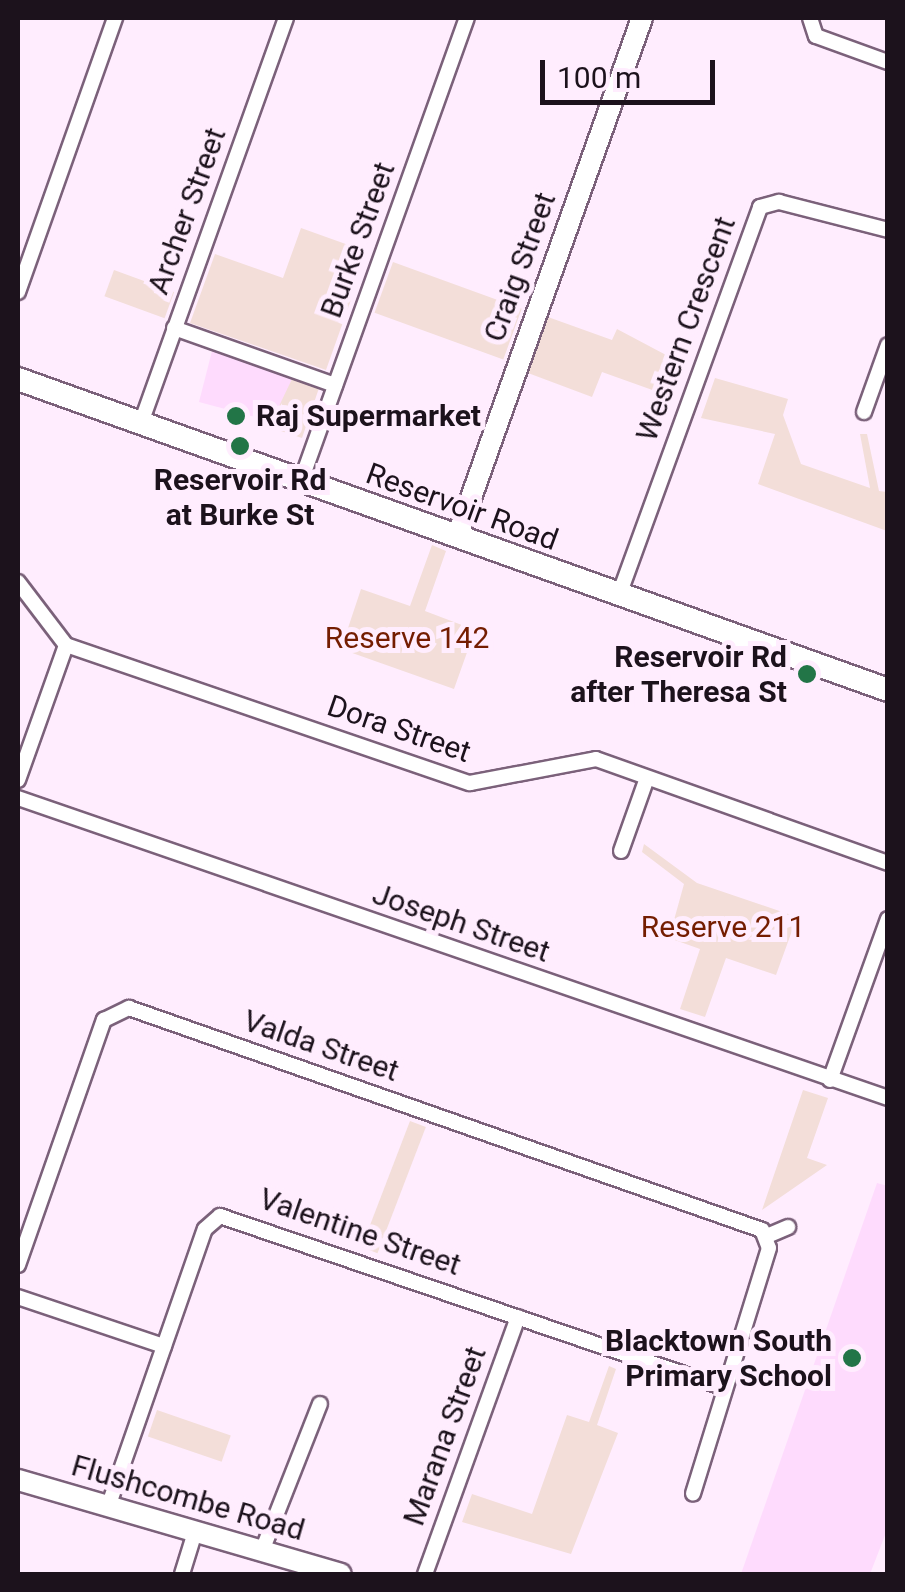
<!DOCTYPE html>
<style>
body{margin:0}
#map{position:relative;width:905px;height:1592px;overflow:hidden;background:#ffedfe;font-family:Roboto,sans-serif}
div>[style]{position:absolute}
.built>*{inset:0;background:#fedbfd}
.green>*{inset:0;background:#f3ded9;transform-origin:0 0}
.roads{filter:drop-shadow(2px 0 #7b617a) drop-shadow(-2px 0 #7b617a) drop-shadow(0 2px #7b617a) drop-shadow(0 -2px #7b617a)}
.street>*{height:14px;margin:-7px;padding:0 7px;transform-origin:7px;border-radius:7px;background:#fff}
.secondary>*{height:20px;margin:-10px;padding:0 10px;transform-origin:10px;border-radius:10px;background:#fff}
.primary>*{height:22px;margin:-11px;padding:0 11px;transform-origin:11px;border-radius:11px;background:#fff}
.dots>*{width:28px;height:28px;translate:-50% -50%;box-sizing:border-box;border:5px solid #ffedfe;border-radius:50%}
span{translate:-50% -50%;white-space:nowrap;text-align:center;line-height:1.15;-webkit-text-stroke:10px #ffedfe;paint-order:stroke}
.street-label{font-size:30px;color:#1c121c}
.poi-label{font-size:30px;color:#1c121c;font-weight:700}
.left{translate:0 -50%;text-align:left}
.right{translate:-100% -50%;text-align:right}
.park-label{font-size:30px;color:#741d01}
.frame{position:absolute;inset:0;border:20px solid #1c121c;pointer-events:none}
.scale{position:absolute;left:540px;top:60px;width:175px;height:45px;box-sizing:border-box;border:5px solid #1c121c;border-top:0;padding-left:12px;font-size:30px;line-height:35px;white-space:nowrap;color:#1c121c;-webkit-text-stroke:8px #ffedfe;paint-order:stroke}
</style>
<div id="map">
<div class="built">
<div style="clip-path:polygon(212px 351px,292px 379px,277px 423px,199px 402px)"></div>
<div style="clip-path:polygon(877px 1183px,888px 1186px,887px 1530px,870px 1574px,741px 1574px)"></div>
</div>
<div class="green">
<div style="clip-path:polygon(301px 228px,368px 252px,326px 370px,190px 323px,215px 254px,283px 278px)"></div>
<div style="left:393px;top:262px;width:137px;height:54px;rotate:20deg"></div>
<div style="left:114px;top:270px;width:64px;height:28px;rotate:20deg"></div>
<div style="clip-path:polygon(548px 317px,612px 340px,617px 329px,683px 364px,672px 397px,602px 372px,592px 397px,528px 373px)"></div>
<div style="clip-path:polygon(715px 378px,788px 399px,783px 415px,801px 464px,870px 488px,860px 434px,867px 434px,879px 491px,887px 492px,887px 531px,758px 484px,775px 434px,701px 418px)"></div>
<div style="clip-path:polygon(292px 379px,319px 388px,302px 438px,269px 427px)"></div>
<div style="clip-path:polygon(432px 545px,446px 551px,425px 611px,475px 630px,454px 689px,341px 649px,361px 589px,410px 606px)"></div>
<div style="clip-path:polygon(644px 844px,697px 883px,797px 917px,776px 975px,726px 958px,705px 1017px,680px 1009px,700px 949px,669px 938px,684px 884px,642px 852px)"></div>
<div style="clip-path:polygon(803px 1090px,828px 1098px,807px 1158px,827px 1165px,762px 1210px)"></div>
<div style="left:410px;top:1121px;width:17px;height:135px;rotate:21deg"></div>
<div style="clip-path:polygon(609px 1366px,616px 1369px,597px 1425px,618px 1433px,571px 1554px,462px 1522px,472px 1494px,532px 1514px,567px 1415px,589px 1422px)"></div>
<div style="left:157px;top:1410px;width:78px;height:28px;rotate:19deg"></div>
</div>
<div class="roads">
<div class="street">
<div style="left:810px;top:18px;width:19px;rotate:72deg"></div>
<div style="left:816px;top:36px;width:77px;rotate:19.9deg"></div>
<div style="left:18px;top:292px;width:291px;rotate:-70.5deg"></div>
<div style="left:174px;top:328px;width:171px;rotate:19.5deg"></div>
<div style="left:864px;top:412px;width:71px;rotate:-70.3deg"></div>
<div style="left:141px;top:423px;width:430px;rotate:-70.3deg"></div>
<div style="left:301px;top:481px;width:492px;rotate:-70.3deg"></div>
<div style="left:18px;top:582px;width:79px;rotate:52.7deg"></div>
<div style="left:619px;top:595px;width:413px;rotate:-70deg"></div>
<div style="left:760px;top:207px;width:20px;rotate:-15deg"></div>
<div style="left:779px;top:202px;width:113px;rotate:14.4deg"></div>
<div style="left:66px;top:645px;width:427px;rotate:18.9deg"></div>
<div style="left:470px;top:783px;width:128px;rotate:-10.8deg"></div>
<div style="left:596px;top:759px;width:310px;rotate:19.6deg"></div>
<div style="left:18px;top:780px;width:143px;rotate:-70.4deg"></div>
<div style="left:18px;top:798px;width:920px;rotate:19.03deg"></div>
<div style="left:621px;top:851px;width:77px;rotate:-70.4deg"></div>
<div style="left:830px;top:1080px;width:171px;rotate:-70.2deg"></div>
<div style="left:767px;top:1236px;width:23px;rotate:-23deg"></div>
<div style="left:18px;top:1265px;width:260px;rotate:-70.7deg"></div>
<div style="left:104px;top:1020px;width:28px;rotate:-26deg"></div>
<div style="left:129px;top:1008px;width:671px;rotate:19.33deg"></div>
<div style="left:762px;top:1230px;width:19px;rotate:69deg"></div>
<div style="left:769px;top:1248px;width:257px;rotate:107.2deg"></div>
<div style="left:18px;top:1297px;width:154px;rotate:18.6deg"></div>
<div style="left:108px;top:1507px;width:294px;rotate:-70.8deg"></div>
<div style="left:205px;top:1229px;width:20px;rotate:-41deg"></div>
<div style="left:220px;top:1216px;width:530px;rotate:18.81deg"></div>
<div style="left:262px;top:1551px;width:158px;rotate:-68.5deg"></div>
<div style="left:182px;top:1574px;width:44px;rotate:-72.8deg"></div>
<div style="left:425px;top:1574px;width:273px;rotate:-70.1deg"></div>
</div>
<div class="secondary">
<div style="left:457px;top:537px;width:551px;rotate:-70.38deg"></div>
<div style="left:18px;top:1480px;width:336px;rotate:16.2deg"></div>
</div>
<div class="primary">
<div style="left:18px;top:379px;width:924px;rotate:19.67deg"></div>
</div>
</div>
<div class="dots">
<div style="left:236px;top:416px;background:#227547"></div>
<div style="left:240px;top:446px;background:#227547"></div>
<div style="left:807px;top:674px;background:#227547"></div>
<div style="left:852px;top:1358px;background:#227547"></div>
</div>
<div class="street-label">
<span style="left:187px;top:211px;rotate:-70deg">Archer Street</span>
<span style="left:358px;top:240px;rotate:-70deg">Burke Street</span>
<span style="left:520px;top:267px;rotate:-70deg">Craig Street</span>
<span style="left:686px;top:329px;rotate:-70deg">Western Crescent</span>
<span style="left:462px;top:507px;rotate:20deg">Reservoir Road</span>
<span style="left:399px;top:729px;rotate:19deg">Dora Street</span>
<span style="left:461px;top:923px;rotate:19deg">Joseph Street</span>
<span style="left:321px;top:1046px;rotate:19deg">Valda Street</span>
<span style="left:360px;top:1232px;rotate:19deg">Valentine Street</span>
<span style="left:445px;top:1436px;rotate:-70deg">Marana Street</span>
<span style="left:188px;top:1498px;rotate:16deg">Flushcombe Road</span>
</div>
<div class="poi-label">
<span class="left" style="left:256px;top:416px">Raj Supermarket</span>
<span style="left:240px;top:497px">Reservoir Rd<br>at Burke St</span>
<span class="right" style="left:787px;top:674px">Reservoir Rd<br>after Theresa St</span>
<span class="right" style="left:832px;top:1358px">Blacktown South<br>Primary School</span>
</div>
<div class="park-label">
<span style="left:407px;top:638px">Reserve 142</span>
<span style="left:723px;top:927px">Reserve 211</span>
</div>
<div class="frame"></div>
<div class="scale">100 m</div>
</div>
